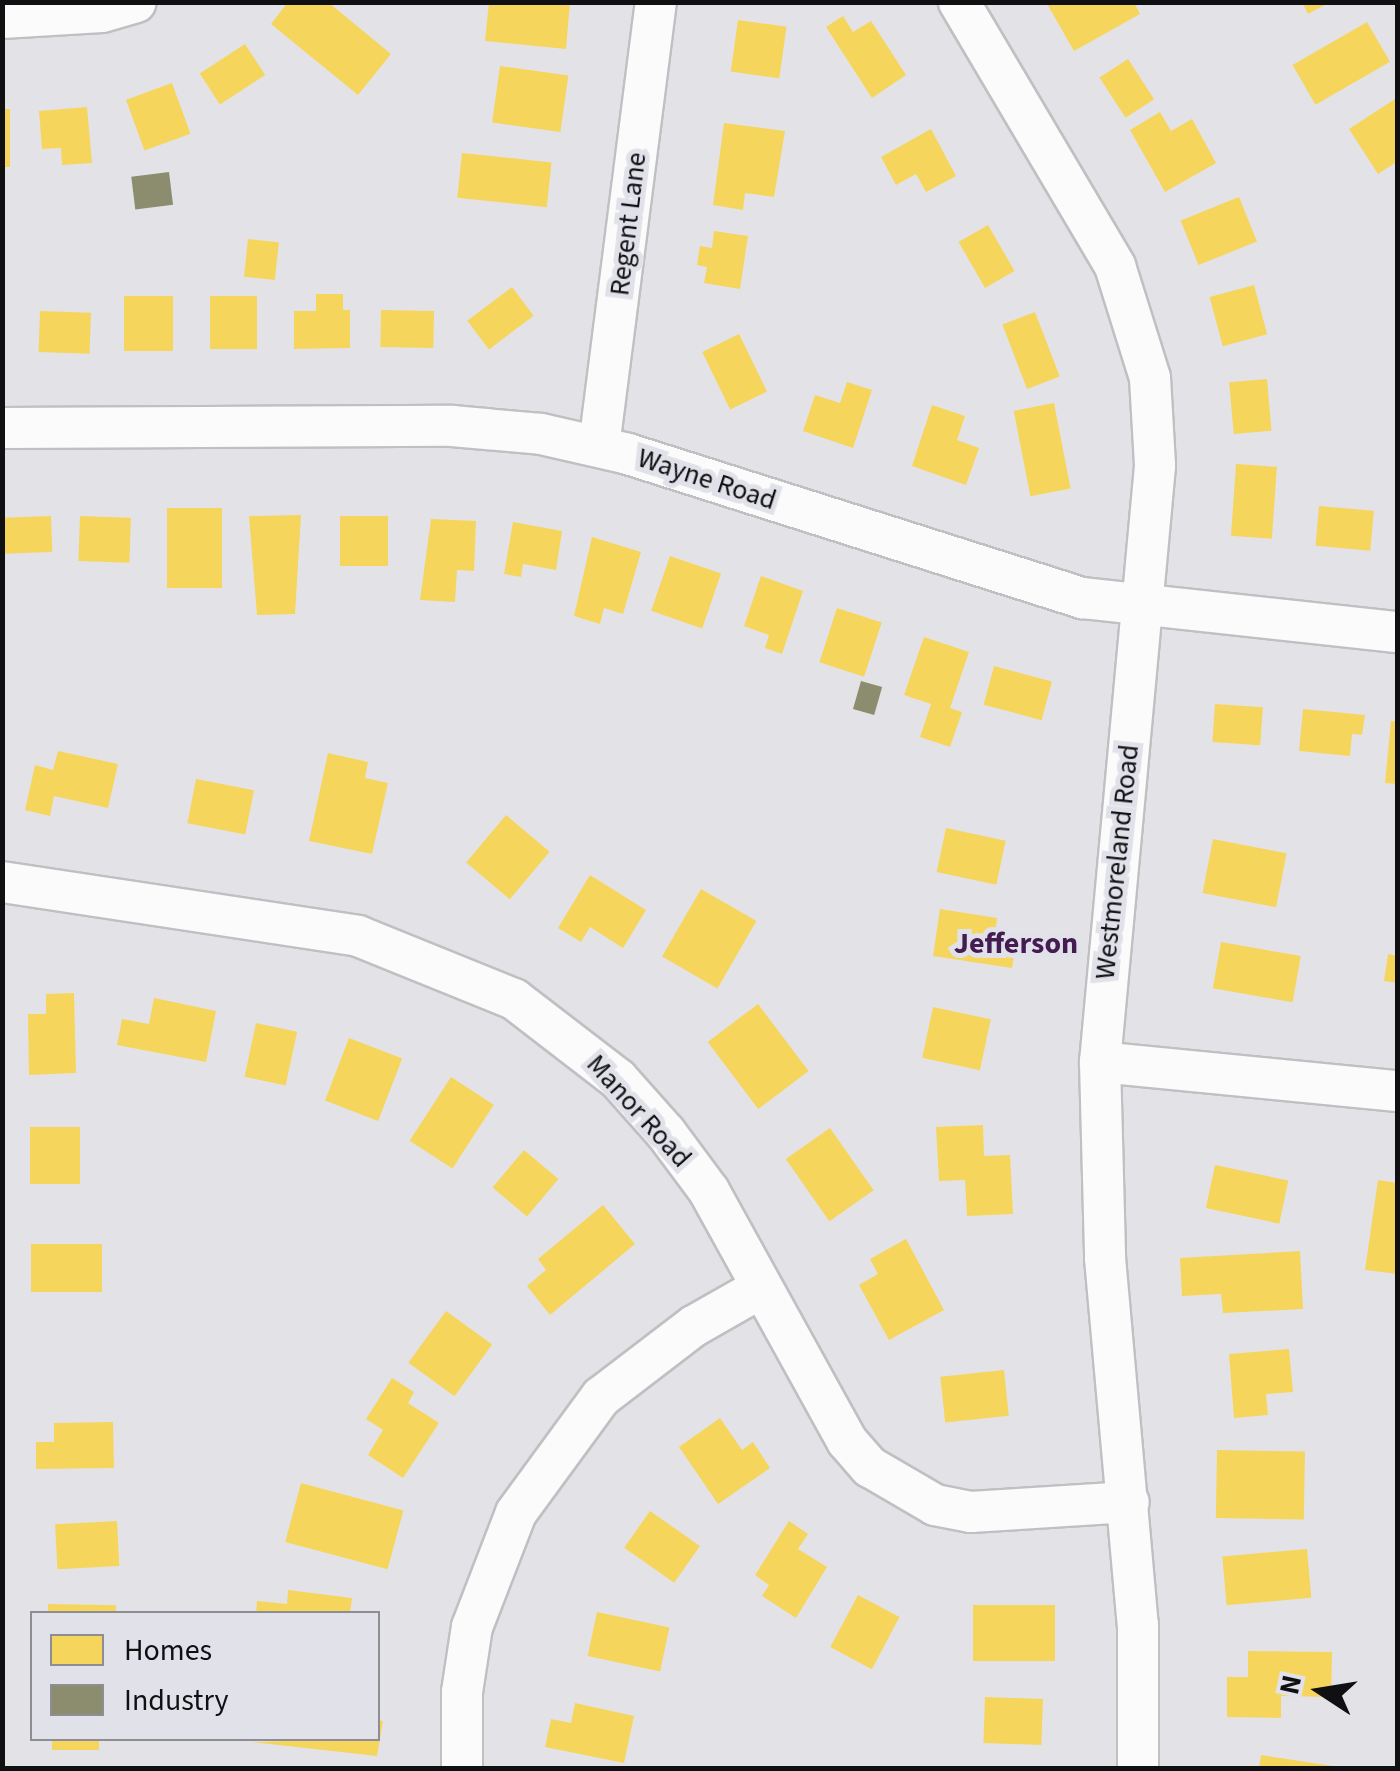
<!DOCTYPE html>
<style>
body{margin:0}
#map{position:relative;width:1400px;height:1771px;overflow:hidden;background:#e3e3e7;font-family:"Source Sans 3",sans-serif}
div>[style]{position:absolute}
.homes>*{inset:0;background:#f6d55c;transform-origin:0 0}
.industry>*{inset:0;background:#8c8c6e;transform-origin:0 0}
.roads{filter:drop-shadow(2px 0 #c0c0c3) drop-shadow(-2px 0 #c0c0c3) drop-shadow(0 2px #c0c0c3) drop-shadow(0 -2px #c0c0c3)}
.minor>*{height:40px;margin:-20px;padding:0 20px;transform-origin:20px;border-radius:20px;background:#fbfbfb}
span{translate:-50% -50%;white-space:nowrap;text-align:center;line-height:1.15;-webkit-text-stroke:10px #e1e1e9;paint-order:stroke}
.street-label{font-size:28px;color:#101013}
.neighbourhood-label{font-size:30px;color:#451c51;font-weight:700}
.frame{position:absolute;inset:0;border:5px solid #101013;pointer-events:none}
.legend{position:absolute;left:30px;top:1611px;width:350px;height:130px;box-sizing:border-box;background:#e1e1e9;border:2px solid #8d8d93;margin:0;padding:12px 18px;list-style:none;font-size:30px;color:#101013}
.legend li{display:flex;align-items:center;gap:20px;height:50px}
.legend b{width:50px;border:2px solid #8d8d93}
.north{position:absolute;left:1270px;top:1641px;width:100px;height:100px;-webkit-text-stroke:8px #e1e1e9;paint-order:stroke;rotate:282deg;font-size:28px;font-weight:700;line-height:40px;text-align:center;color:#101013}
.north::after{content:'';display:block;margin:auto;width:35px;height:45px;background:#101013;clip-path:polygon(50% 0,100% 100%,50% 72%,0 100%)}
</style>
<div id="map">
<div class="homes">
<div style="clip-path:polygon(288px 2px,328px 2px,391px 54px,358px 95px,271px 24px)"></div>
<div style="clip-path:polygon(489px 2px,570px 2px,566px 49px,485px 41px)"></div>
<div style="clip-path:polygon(1046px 2px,1134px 2px,1140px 14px,1074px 51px)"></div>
<div style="clip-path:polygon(1302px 2px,1330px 2px,1308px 14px)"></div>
<div style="clip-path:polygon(843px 16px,853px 32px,871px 21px,906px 75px,872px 98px,826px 27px)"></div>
<div style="left:738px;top:20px;width:49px;height:52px;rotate:8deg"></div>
<div style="left:1367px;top:22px;width:46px;height:86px;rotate:60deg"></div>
<div style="left:245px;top:44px;width:37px;height:54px;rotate:57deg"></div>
<div style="left:1128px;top:59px;width:48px;height:34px;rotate:57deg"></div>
<div style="left:500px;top:66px;width:69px;height:57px;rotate:8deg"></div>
<div style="left:172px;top:83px;width:54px;height:49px;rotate:70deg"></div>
<div style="clip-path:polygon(1398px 97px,1398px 161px,1378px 174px,1349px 129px)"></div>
<div style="clip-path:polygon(87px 107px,92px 163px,62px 165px,61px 148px,42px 149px,39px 111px)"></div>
<div style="left:2px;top:109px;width:8px;height:58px"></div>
<div style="clip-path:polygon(1160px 112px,1171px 131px,1192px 119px,1216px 163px,1165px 192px,1130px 130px)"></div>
<div style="clip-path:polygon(724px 123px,785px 131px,774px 197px,745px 193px,743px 210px,713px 205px)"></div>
<div style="clip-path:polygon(931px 129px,956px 176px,926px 192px,916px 174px,896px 185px,881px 157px)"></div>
<div style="left:462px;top:153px;width:90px;height:45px;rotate:6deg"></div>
<div style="left:1239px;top:197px;width:48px;height:63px;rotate:68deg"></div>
<div style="left:988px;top:225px;width:53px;height:34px;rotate:60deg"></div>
<div style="clip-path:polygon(714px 231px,748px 236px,740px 289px,704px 283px,707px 267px,697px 265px,700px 246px,712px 248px)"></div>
<div style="left:248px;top:239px;width:31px;height:38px;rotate:6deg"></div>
<div style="left:1254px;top:285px;width:51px;height:46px;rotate:75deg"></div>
<div style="left:512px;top:287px;width:36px;height:56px;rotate:53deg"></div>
<div style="clip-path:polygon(316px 294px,343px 294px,343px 310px,350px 310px,350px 348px,294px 349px,294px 311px,316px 311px)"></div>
<div style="left:124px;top:296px;width:49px;height:55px"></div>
<div style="left:210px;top:296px;width:47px;height:53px"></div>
<div style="left:381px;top:310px;width:53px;height:37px;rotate:1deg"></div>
<div style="left:40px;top:311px;width:51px;height:41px;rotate:2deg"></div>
<div style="left:1035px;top:312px;width:69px;height:35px;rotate:69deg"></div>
<div style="left:739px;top:334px;width:64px;height:41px;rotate:64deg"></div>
<div style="left:1267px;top:379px;width:52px;height:38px;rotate:85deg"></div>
<div style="clip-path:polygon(847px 382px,872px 390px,853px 448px,803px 431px,815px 395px,840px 403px)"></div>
<div style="left:1054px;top:403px;width:87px;height:41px;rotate:79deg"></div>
<div style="clip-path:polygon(932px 405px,965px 416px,957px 440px,979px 448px,966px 485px,912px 466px)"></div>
<div style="left:1236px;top:464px;width:41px;height:72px;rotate:4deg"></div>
<div style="left:1319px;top:506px;width:55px;height:40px;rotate:5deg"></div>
<div style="left:167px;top:508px;width:55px;height:80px"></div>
<div style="clip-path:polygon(301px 515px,295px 614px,257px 615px,249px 516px)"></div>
<div style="left:51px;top:516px;width:36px;height:49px;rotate:88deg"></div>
<div style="left:80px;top:516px;width:51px;height:45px;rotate:2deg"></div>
<div style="left:340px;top:516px;width:48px;height:50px"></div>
<div style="clip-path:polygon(431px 519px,476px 521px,474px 571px,457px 570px,455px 602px,420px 600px)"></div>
<div style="clip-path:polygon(513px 522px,562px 531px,556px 570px,523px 564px,521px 577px,504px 574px)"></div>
<div style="clip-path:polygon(592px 537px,641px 552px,623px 614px,604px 608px,600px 624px,574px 616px)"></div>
<div style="left:670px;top:556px;width:54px;height:58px;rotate:19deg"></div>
<div style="clip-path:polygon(761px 576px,803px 591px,782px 654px,765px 648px,769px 635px,744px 626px)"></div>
<div style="left:837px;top:608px;width:47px;height:57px;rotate:18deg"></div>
<div style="clip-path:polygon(924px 637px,969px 652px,950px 708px,962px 712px,950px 747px,920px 737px,931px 704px,904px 695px)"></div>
<div style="left:994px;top:666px;width:60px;height:40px;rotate:15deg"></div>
<div style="left:1215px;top:704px;width:48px;height:38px;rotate:4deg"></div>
<div style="clip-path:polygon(1303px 709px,1365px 715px,1362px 735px,1352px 734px,1350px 756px,1299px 751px)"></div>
<div style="clip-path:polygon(1391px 721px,1398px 722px,1398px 784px,1385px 783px)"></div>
<div style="clip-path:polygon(58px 751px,118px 764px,108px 808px,54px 796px,50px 816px,25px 810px,35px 765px,53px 770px)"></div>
<div style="clip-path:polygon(328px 753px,368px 762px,365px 778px,388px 783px,372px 854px,309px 841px)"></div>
<div style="left:196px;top:779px;width:59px;height:45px;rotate:11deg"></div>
<div style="left:506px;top:815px;width:57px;height:62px;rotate:40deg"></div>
<div style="left:946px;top:828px;width:61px;height:45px;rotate:12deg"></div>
<div style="left:1213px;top:839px;width:75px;height:55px;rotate:11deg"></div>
<div style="clip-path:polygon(590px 875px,646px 910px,623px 948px,590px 927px,581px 942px,558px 928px)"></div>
<div style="left:701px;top:889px;width:64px;height:78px;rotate:30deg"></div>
<div style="clip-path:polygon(940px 909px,997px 918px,994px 941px,1016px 944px,1012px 968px,933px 956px)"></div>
<div style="left:1221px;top:942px;width:81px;height:47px;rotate:10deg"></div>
<div style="clip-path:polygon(1388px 954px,1398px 956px,1398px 983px,1384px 981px)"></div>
<div style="clip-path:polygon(74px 993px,76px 1073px,29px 1075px,28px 1014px,46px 1014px,46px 994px)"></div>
<div style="clip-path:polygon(154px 998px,216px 1011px,206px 1062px,117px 1045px,122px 1019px,149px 1024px)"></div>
<div style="left:758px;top:1004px;width:84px;height:63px;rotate:53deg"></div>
<div style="left:933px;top:1007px;width:59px;height:52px;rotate:12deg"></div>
<div style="left:256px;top:1023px;width:42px;height:55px;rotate:12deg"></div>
<div style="left:349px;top:1038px;width:57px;height:67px;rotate:21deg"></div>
<div style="left:451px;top:1077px;width:51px;height:76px;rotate:33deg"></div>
<div style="clip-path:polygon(983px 1125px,984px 1156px,1010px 1155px,1013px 1214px,967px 1216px,965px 1180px,939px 1181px,936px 1127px)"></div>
<div style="left:30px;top:1127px;width:50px;height:57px"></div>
<div style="left:830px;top:1128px;width:76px;height:54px;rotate:55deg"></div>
<div style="left:524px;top:1150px;width:45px;height:49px;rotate:40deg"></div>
<div style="left:1215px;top:1165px;width:75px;height:44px;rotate:12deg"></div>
<div style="clip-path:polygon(1378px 1180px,1398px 1183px,1398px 1274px,1365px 1270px)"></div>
<div style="clip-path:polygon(603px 1205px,635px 1244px,550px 1315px,527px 1286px,546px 1270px,538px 1259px)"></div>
<div style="clip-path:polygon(906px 1239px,944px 1310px,889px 1340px,859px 1285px,878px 1274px,870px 1259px)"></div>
<div style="left:31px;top:1244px;width:71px;height:48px"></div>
<div style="clip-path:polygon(1300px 1251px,1303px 1309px,1223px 1313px,1221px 1294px,1182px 1296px,1180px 1258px)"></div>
<div style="left:446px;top:1311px;width:57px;height:64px;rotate:36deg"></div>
<div style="clip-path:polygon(1289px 1349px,1293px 1392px,1266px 1394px,1268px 1415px,1234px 1418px,1229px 1354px)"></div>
<div style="left:1004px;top:1370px;width:46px;height:64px;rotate:84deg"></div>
<div style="clip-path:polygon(392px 1378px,414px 1392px,408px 1403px,439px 1423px,403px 1478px,368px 1455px,383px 1430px,366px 1419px)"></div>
<div style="clip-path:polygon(720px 1418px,742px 1450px,753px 1442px,770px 1468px,718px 1504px,679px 1447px)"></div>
<div style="clip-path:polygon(113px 1422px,114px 1468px,36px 1469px,36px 1442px,54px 1442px,54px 1423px)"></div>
<div style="left:1217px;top:1450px;width:88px;height:68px;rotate:1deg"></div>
<div style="left:301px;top:1483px;width:106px;height:61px;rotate:15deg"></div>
<div style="left:650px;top:1511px;width:61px;height:45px;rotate:35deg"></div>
<div style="left:117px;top:1521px;width:45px;height:62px;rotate:87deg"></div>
<div style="clip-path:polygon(789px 1521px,808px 1534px,798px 1549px,827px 1567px,796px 1618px,762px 1596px,769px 1585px,755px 1575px)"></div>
<div style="left:1307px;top:1549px;width:49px;height:85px;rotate:85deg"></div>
<div style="clip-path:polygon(288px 1590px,352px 1598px,350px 1614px,256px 1614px,257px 1601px,287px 1604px)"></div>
<div style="left:858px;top:1595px;width:47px;height:59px;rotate:28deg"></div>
<div style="left:48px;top:1604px;width:68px;height:10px;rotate:1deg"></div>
<div style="left:1055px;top:1605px;width:56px;height:82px;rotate:90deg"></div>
<div style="left:597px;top:1612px;width:74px;height:45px;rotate:12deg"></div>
<div style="clip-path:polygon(1248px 1651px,1332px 1652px,1331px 1697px,1281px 1696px,1281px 1718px,1227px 1717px,1227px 1677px,1248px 1677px)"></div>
<div style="left:985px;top:1697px;width:58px;height:46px;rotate:2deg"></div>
<div style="clip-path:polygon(575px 1703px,634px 1716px,624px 1763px,545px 1747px,551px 1719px,571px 1723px)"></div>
<div style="clip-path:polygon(378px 1720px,383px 1721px,377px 1756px,252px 1742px,378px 1738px)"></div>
<div style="left:52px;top:1738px;width:47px;height:12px"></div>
<div style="clip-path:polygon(1261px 1755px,1333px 1766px,1333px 1768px,1259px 1768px)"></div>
</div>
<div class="industry">
<div style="left:169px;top:172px;width:33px;height:38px;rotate:83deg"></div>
<div style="left:861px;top:681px;width:22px;height:29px;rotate:16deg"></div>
</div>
<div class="roads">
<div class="minor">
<div style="left:959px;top:2px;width:307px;rotate:59.4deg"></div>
<div style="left:1115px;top:266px;width:117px;rotate:72.6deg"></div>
<div style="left:1150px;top:378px;width:88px;rotate:86.7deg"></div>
<div style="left:1155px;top:466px;width:599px;rotate:95.27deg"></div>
<div style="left:1100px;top:1062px;width:196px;rotate:88.5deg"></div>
<div style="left:1105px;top:1258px;width:368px;rotate:84.9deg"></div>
<div style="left:1138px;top:1625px;width:143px;rotate:90deg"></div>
<div style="left:2px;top:18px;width:100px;rotate:-3.4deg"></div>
<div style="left:102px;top:12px;width:35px;rotate:-16deg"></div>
<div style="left:2px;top:428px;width:450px;rotate:-0.3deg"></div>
<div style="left:452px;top:426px;width:89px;rotate:5.1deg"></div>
<div style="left:541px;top:434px;width:89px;rotate:12.9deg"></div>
<div style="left:628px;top:454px;width:477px;rotate:17.6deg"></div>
<div style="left:1083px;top:598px;width:317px;rotate:6.2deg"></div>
<div style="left:599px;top:446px;width:448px;rotate:-82.7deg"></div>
<div style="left:2px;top:882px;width:360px;rotate:8.6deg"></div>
<div style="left:358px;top:936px;width:168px;rotate:22deg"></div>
<div style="left:514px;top:999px;width:131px;rotate:37.6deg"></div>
<div style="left:618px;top:1079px;width:72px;rotate:48.4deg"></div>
<div style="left:666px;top:1133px;width:72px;rotate:53.4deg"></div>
<div style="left:709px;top:1191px;width:286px;rotate:61.1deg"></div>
<div style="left:847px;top:1441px;width:35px;rotate:49deg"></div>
<div style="left:870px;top:1467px;width:75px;rotate:30.3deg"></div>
<div style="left:935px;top:1505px;width:37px;rotate:11deg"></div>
<div style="left:971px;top:1512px;width:158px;rotate:-3.6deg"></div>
<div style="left:1100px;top:1062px;width:299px;rotate:5.6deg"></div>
<div style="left:462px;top:1768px;width:76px;rotate:-90deg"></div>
<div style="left:462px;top:1692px;width:66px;rotate:-81.3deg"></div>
<div style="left:472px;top:1627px;width:122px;rotate:-68.9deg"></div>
<div style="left:516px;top:1513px;width:144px;rotate:-53.8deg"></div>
<div style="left:601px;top:1397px;width:117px;rotate:-37.4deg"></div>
<div style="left:694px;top:1326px;width:77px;rotate:-29.6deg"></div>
</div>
</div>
<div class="street-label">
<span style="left:628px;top:224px;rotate:-83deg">Regent Lane</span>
<span style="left:707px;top:479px;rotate:18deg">Wayne Road</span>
<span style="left:1117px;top:862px;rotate:-84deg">Westmoreland Road</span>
<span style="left:639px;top:1111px;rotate:48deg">Manor Road</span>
</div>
<div class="neighbourhood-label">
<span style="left:1016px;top:944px">Jefferson</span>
</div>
<div class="frame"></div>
<ul class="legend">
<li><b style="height:28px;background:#f6d55c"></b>Homes</li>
<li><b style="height:28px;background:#8c8c6e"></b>Industry</li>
</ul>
<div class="north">N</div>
</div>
